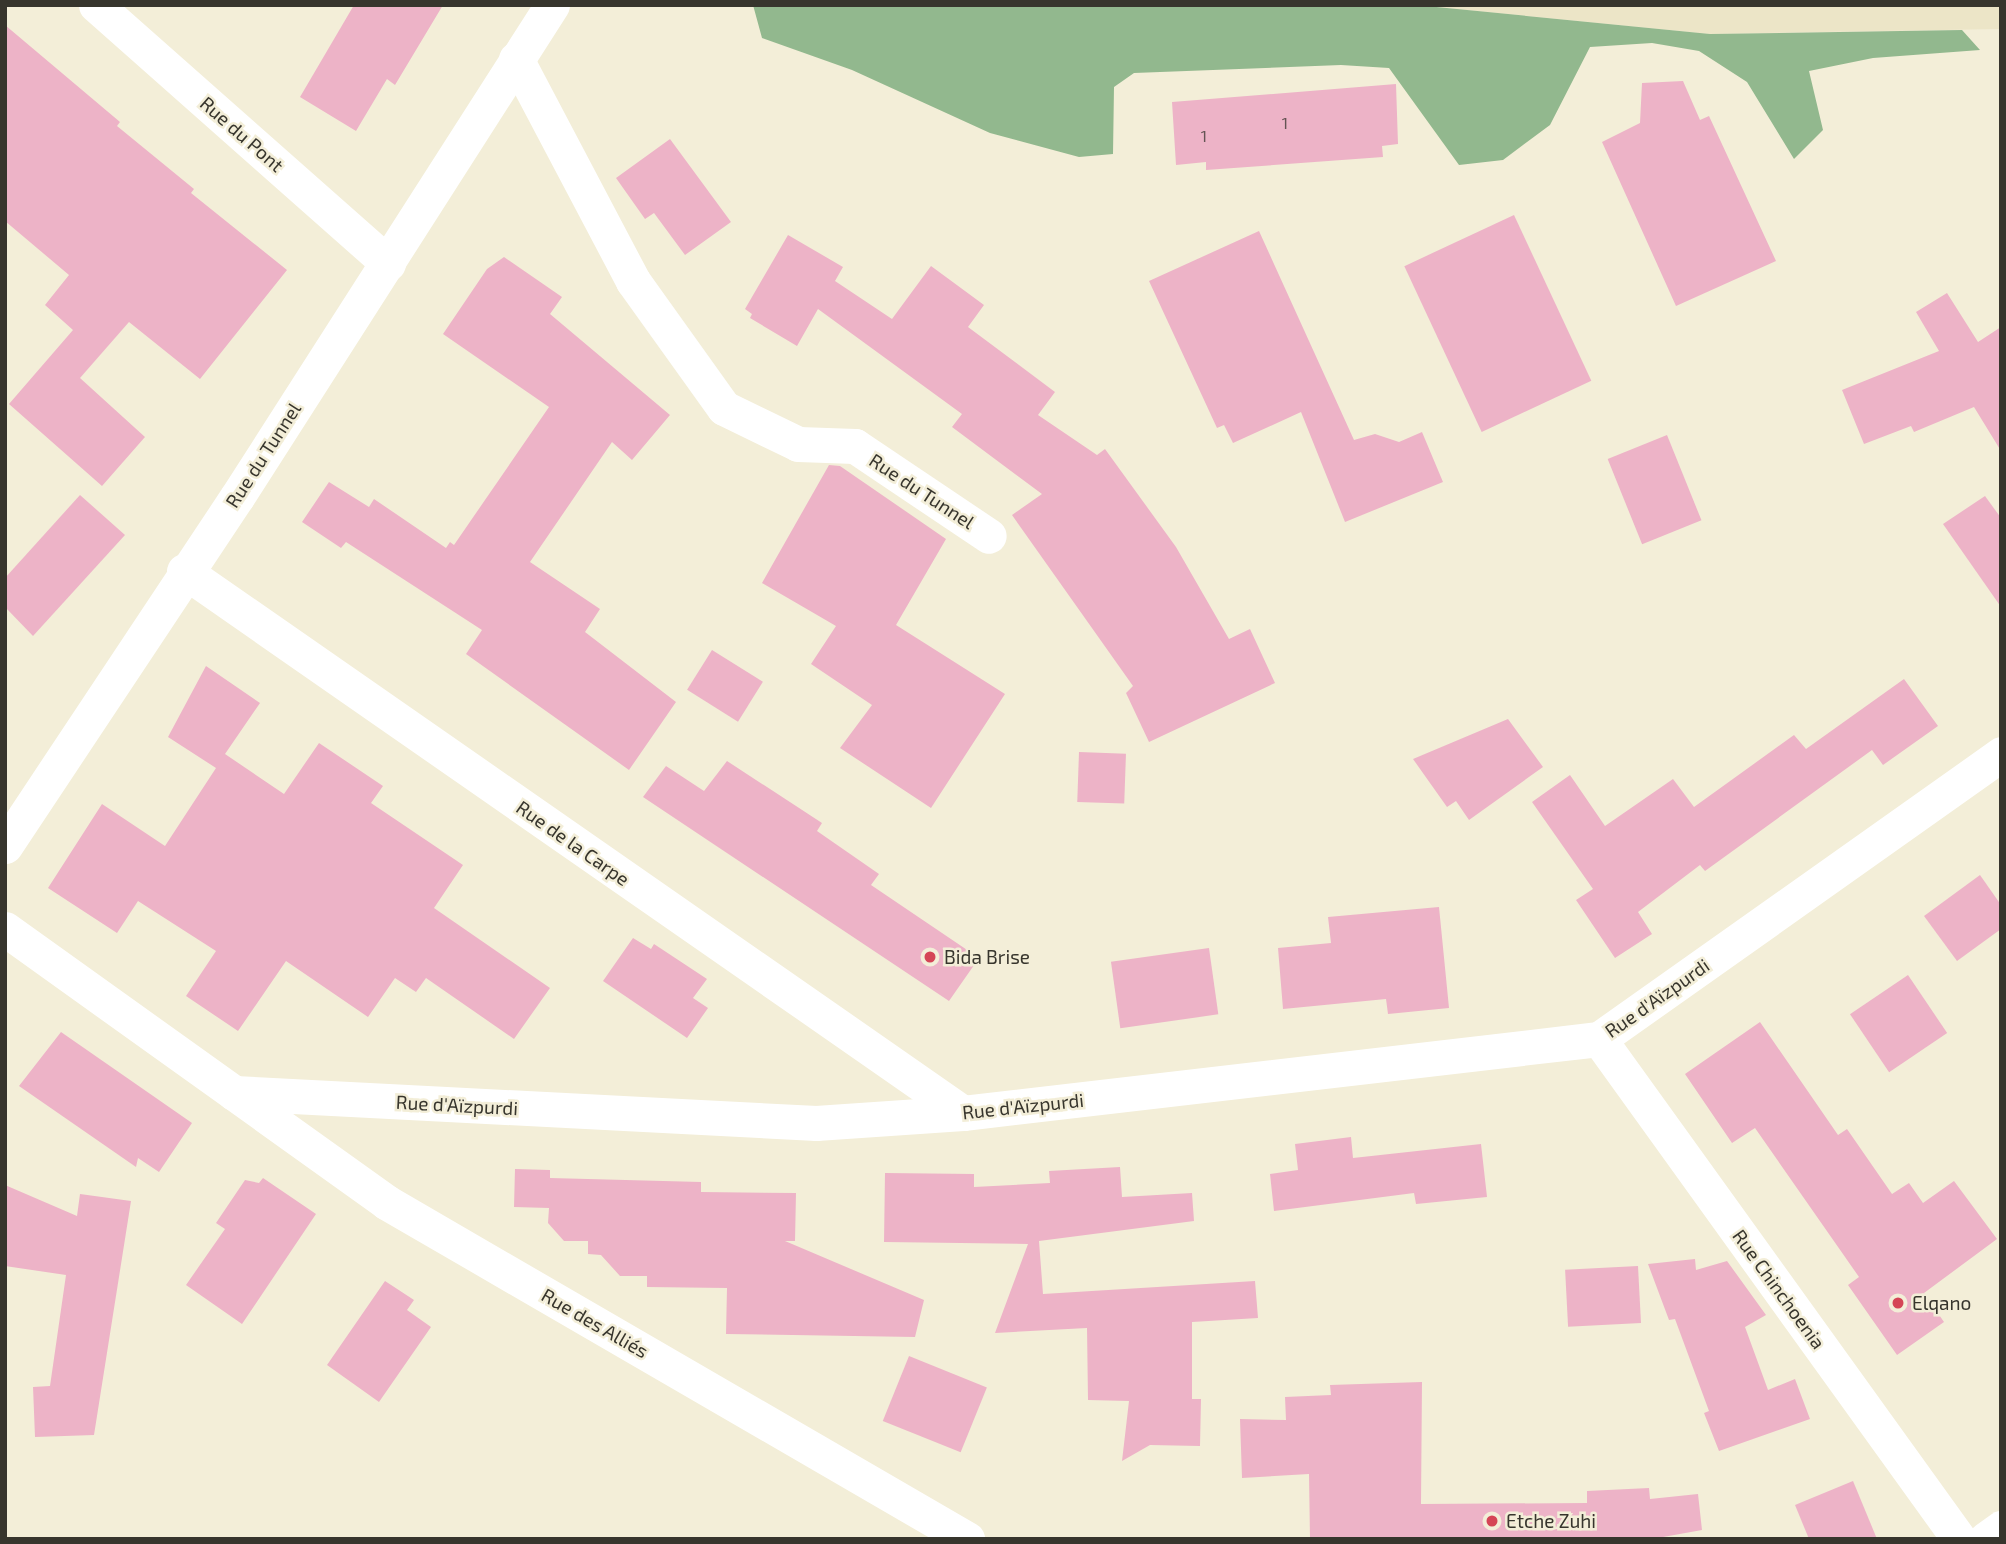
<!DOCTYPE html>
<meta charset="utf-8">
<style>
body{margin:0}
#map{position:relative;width:2006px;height:1544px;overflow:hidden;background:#f3eed8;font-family:"Exo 2",sans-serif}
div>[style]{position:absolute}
.built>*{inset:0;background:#ece5c7}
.forest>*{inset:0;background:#92b88e}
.building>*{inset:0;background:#edb3c7;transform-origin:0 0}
.minor>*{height:35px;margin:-17.5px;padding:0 17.5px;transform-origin:17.5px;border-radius:17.5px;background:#fff}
.dots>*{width:19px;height:19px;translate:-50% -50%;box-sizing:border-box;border:4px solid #f3eed8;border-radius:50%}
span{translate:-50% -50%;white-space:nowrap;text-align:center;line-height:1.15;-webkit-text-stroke:5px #f3eed8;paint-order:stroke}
.number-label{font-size:16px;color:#645454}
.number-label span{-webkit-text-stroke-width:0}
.street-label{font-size:19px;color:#37352d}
.poi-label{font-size:19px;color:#37352d}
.left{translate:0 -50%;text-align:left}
.frame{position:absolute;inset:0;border:7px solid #37352d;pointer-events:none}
</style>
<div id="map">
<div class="built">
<div style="clip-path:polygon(1416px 5px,2001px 5px,2001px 29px,1710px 34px)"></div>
</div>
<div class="forest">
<div style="clip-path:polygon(753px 5px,1416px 5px,1710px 34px,1962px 30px,1980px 50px,1873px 58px,1809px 71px,1823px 130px,1794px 159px,1747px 82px,1699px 51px,1652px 43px,1590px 47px,1550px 125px,1503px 160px,1459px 165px,1389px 68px,1341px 65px,1134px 73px,1114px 87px,1113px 154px,1079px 157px,990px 133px,852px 70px,762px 38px)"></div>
</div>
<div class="building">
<div style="clip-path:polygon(354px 5px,443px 5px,395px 85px,387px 79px,356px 131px,300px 97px)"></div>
<div style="clip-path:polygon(5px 25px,120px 122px,117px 126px,194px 189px,191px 193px,287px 270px,200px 379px,129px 322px,80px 378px,145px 437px,102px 486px,9px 404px,73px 330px,45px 305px,69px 275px,5px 221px)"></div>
<div style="clip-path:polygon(1683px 81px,1700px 120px,1709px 116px,1776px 261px,1676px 306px,1602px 142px,1640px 123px,1642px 83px)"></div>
<div style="clip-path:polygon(1396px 84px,1398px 144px,1382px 146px,1383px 157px,1206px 170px,1206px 162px,1176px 165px,1172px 102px)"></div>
<div style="clip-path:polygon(670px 139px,731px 222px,685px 255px,654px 213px,645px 219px,616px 178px)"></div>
<div style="left:1514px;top:215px;width:183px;height:121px;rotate:65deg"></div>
<div style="clip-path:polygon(1259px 231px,1354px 440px,1375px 434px,1399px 442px,1422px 432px,1443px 482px,1345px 522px,1301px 412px,1233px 443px,1224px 425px,1217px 428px,1149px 281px)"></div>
<div style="clip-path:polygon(788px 235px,843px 267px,835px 281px,892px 319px,931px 266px,984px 305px,968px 327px,1055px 392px,1038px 415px,1097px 455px,1105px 449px,1176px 547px,1229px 639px,1250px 629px,1275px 683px,1149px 742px,1126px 693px,1133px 686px,1012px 515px,1042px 494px,952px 427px,962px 414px,818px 309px,797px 346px,750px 318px,752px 314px,745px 309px)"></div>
<div style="clip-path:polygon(504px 257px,562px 297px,550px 314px,670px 415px,632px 460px,612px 442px,530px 562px,600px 609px,585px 632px,676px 702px,629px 770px,466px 654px,482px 630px,346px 542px,341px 548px,302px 522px,329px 482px,369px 507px,374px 499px,446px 548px,450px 542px,454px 545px,549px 407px,443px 334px,487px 269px)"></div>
<div style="clip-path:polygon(1947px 293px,1978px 342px,2001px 327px,2001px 451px,1974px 407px,1914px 432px,1911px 426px,1864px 444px,1842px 390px,1939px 351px,1916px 312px)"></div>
<div style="left:1667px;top:435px;width:92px;height:64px;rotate:68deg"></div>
<div style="clip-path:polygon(829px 465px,840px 466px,946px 539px,896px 625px,1005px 694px,931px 808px,840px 748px,872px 705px,811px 664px,836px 626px,762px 583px)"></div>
<div style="clip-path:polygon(80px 495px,125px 535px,33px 636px,5px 607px,5px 578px)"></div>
<div style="clip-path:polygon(1985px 496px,2001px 518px,2001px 607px,1943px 524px)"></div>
<div style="left:712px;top:650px;width:60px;height:47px;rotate:32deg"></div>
<div style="clip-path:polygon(206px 666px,260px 703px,225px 754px,284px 794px,319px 743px,383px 786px,371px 803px,463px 865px,434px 908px,550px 988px,514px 1039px,426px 978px,416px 992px,395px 978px,368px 1017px,286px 961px,238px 1031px,186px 996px,216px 951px,138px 901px,117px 933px,48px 888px,102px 804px,165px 846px,216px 768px,168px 737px)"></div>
<div style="clip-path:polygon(1904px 679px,1938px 726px,1883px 765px,1872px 750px,1705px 871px,1700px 865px,1638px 912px,1652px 934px,1615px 958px,1576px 900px,1593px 889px,1532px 802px,1570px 775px,1605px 826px,1673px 779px,1694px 807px,1794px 735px,1806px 749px)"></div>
<div style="clip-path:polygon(1508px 719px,1543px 767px,1469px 820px,1456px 801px,1447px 807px,1413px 759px)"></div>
<div style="left:1079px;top:752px;width:47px;height:50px;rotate:2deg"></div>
<div style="clip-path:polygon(727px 761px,822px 823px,817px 831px,879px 874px,871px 885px,979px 958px,949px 1001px,643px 797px,666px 766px,704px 791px)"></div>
<div style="clip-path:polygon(1980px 875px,2001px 905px,2001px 929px,1957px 961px,1924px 916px)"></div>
<div style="clip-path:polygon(1439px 907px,1449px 1008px,1388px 1014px,1386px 999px,1283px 1009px,1278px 948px,1331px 943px,1328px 917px)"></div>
<div style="clip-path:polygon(633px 938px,651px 949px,654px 944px,707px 979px,693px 998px,708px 1008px,687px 1038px,603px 981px)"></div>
<div style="left:1209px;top:948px;width:67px;height:99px;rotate:82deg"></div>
<div style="left:1908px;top:975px;width:70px;height:70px;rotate:56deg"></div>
<div style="clip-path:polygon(1760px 1022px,1838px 1135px,1847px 1129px,1892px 1194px,1909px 1183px,1923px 1203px,1954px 1181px,1997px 1239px,1924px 1293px,1944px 1322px,1897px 1355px,1848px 1285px,1859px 1277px,1755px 1128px,1732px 1143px,1685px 1074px)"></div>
<div style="clip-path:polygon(61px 1032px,192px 1123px,159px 1172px,138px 1158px,136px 1167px,19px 1086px)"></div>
<div style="clip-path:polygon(1351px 1137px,1353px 1158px,1481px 1144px,1487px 1197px,1416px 1204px,1414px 1193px,1274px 1211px,1270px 1174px,1298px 1170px,1295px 1144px)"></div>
<div style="clip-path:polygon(1120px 1167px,1122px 1197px,1192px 1193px,1194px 1221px,1039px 1241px,1043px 1294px,1255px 1281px,1258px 1318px,1192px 1322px,1192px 1399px,1201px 1399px,1200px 1446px,1150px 1445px,1122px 1461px,1129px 1401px,1088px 1400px,1087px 1328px,995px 1333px,1028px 1244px,884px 1242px,885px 1173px,974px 1174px,974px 1187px,1050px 1183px,1049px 1171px)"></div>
<div style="clip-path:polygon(515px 1169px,550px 1170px,550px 1178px,701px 1182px,701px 1192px,796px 1193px,795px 1241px,785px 1241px,924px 1300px,915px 1337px,726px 1334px,727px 1288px,647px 1287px,647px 1276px,620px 1276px,601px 1255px,588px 1254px,588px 1241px,564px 1241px,548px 1223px,549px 1208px,514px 1207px)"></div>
<div style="clip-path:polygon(263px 1178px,316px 1214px,242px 1324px,186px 1285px,225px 1229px,216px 1223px,245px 1180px,259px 1183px)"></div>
<div style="clip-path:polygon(5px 1185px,77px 1216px,80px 1194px,131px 1201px,94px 1435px,35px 1437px,33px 1387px,50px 1386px,66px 1275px,5px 1266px)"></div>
<div style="clip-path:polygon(1695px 1259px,1696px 1270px,1727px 1261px,1766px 1315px,1745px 1327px,1768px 1390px,1795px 1379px,1810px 1419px,1719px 1451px,1704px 1413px,1709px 1411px,1675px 1319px,1669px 1320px,1648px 1264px)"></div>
<div style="left:1638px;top:1266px;width:57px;height:73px;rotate:87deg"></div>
<div style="clip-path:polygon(385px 1281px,414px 1300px,407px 1310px,431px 1327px,379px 1402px,327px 1365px)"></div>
<div style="left:909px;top:1356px;width:84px;height:70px;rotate:22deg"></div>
<div style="clip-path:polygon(1422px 1382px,1421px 1504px,1587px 1503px,1587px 1491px,1649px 1488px,1650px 1499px,1698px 1494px,1702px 1530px,1652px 1539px,1310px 1539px,1309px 1474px,1242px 1478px,1240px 1419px,1286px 1420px,1285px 1397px,1331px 1395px,1330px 1385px)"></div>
<div style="clip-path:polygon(1853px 1481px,1877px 1539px,1809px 1539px,1795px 1505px)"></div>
</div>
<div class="minor">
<div style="left:96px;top:5px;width:390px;rotate:41.5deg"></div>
<div style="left:516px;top:59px;width:251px;rotate:62.2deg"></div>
<div style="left:633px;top:281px;width:156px;rotate:54.4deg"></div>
<div style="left:724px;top:408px;width:82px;rotate:25.9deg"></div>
<div style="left:798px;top:444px;width:57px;rotate:2deg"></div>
<div style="left:855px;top:446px;width:161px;rotate:33.9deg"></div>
<div style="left:184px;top:571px;width:949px;rotate:34.83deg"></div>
<div style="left:5px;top:846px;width:419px;rotate:-56.4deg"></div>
<div style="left:237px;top:497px;width:584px;rotate:-57.37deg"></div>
<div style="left:5px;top:929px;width:469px;rotate:35.6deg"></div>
<div style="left:386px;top:1202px;width:672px;rotate:30.12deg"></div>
<div style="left:1599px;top:1039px;width:616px;rotate:54.25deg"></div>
<div style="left:234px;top:1093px;width:583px;rotate:2.95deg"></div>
<div style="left:816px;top:1123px;width:147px;rotate:-3.9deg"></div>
<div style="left:963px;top:1113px;width:640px;rotate:-6.64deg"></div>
<div style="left:1599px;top:1039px;width:493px;rotate:-35.3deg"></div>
<div style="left:1986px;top:1539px;width:19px;rotate:-36deg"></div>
</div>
<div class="dots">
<div style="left:930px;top:957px;background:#d54556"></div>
<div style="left:1898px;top:1303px;background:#d54556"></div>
<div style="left:1492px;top:1521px;background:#d54556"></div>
</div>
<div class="number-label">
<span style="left:1285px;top:123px">1</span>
<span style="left:1204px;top:136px">1</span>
</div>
<div class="street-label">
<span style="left:242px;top:134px;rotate:41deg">Rue du Pont</span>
<span style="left:263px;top:455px;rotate:-57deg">Rue du Tunnel</span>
<span style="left:922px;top:491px;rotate:33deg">Rue du Tunnel</span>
<span style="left:573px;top:843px;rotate:35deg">Rue de la Carpe</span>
<span style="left:1657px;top:998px;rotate:-35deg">Rue d'Aïzpurdi</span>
<span style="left:457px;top:1105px;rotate:3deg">Rue d'Aïzpurdi</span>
<span style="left:1023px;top:1106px;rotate:-6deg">Rue d'Aïzpurdi</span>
<span style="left:1779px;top:1289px;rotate:54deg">Rue Chinchoenia</span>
<span style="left:595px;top:1323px;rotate:30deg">Rue des Alliés</span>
</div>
<div class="poi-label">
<span class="left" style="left:944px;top:957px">Bida Brise</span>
<span class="left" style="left:1912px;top:1303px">Elqano</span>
<span class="left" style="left:1506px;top:1521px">Etche Zuhi</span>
</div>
<div class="frame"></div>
</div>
